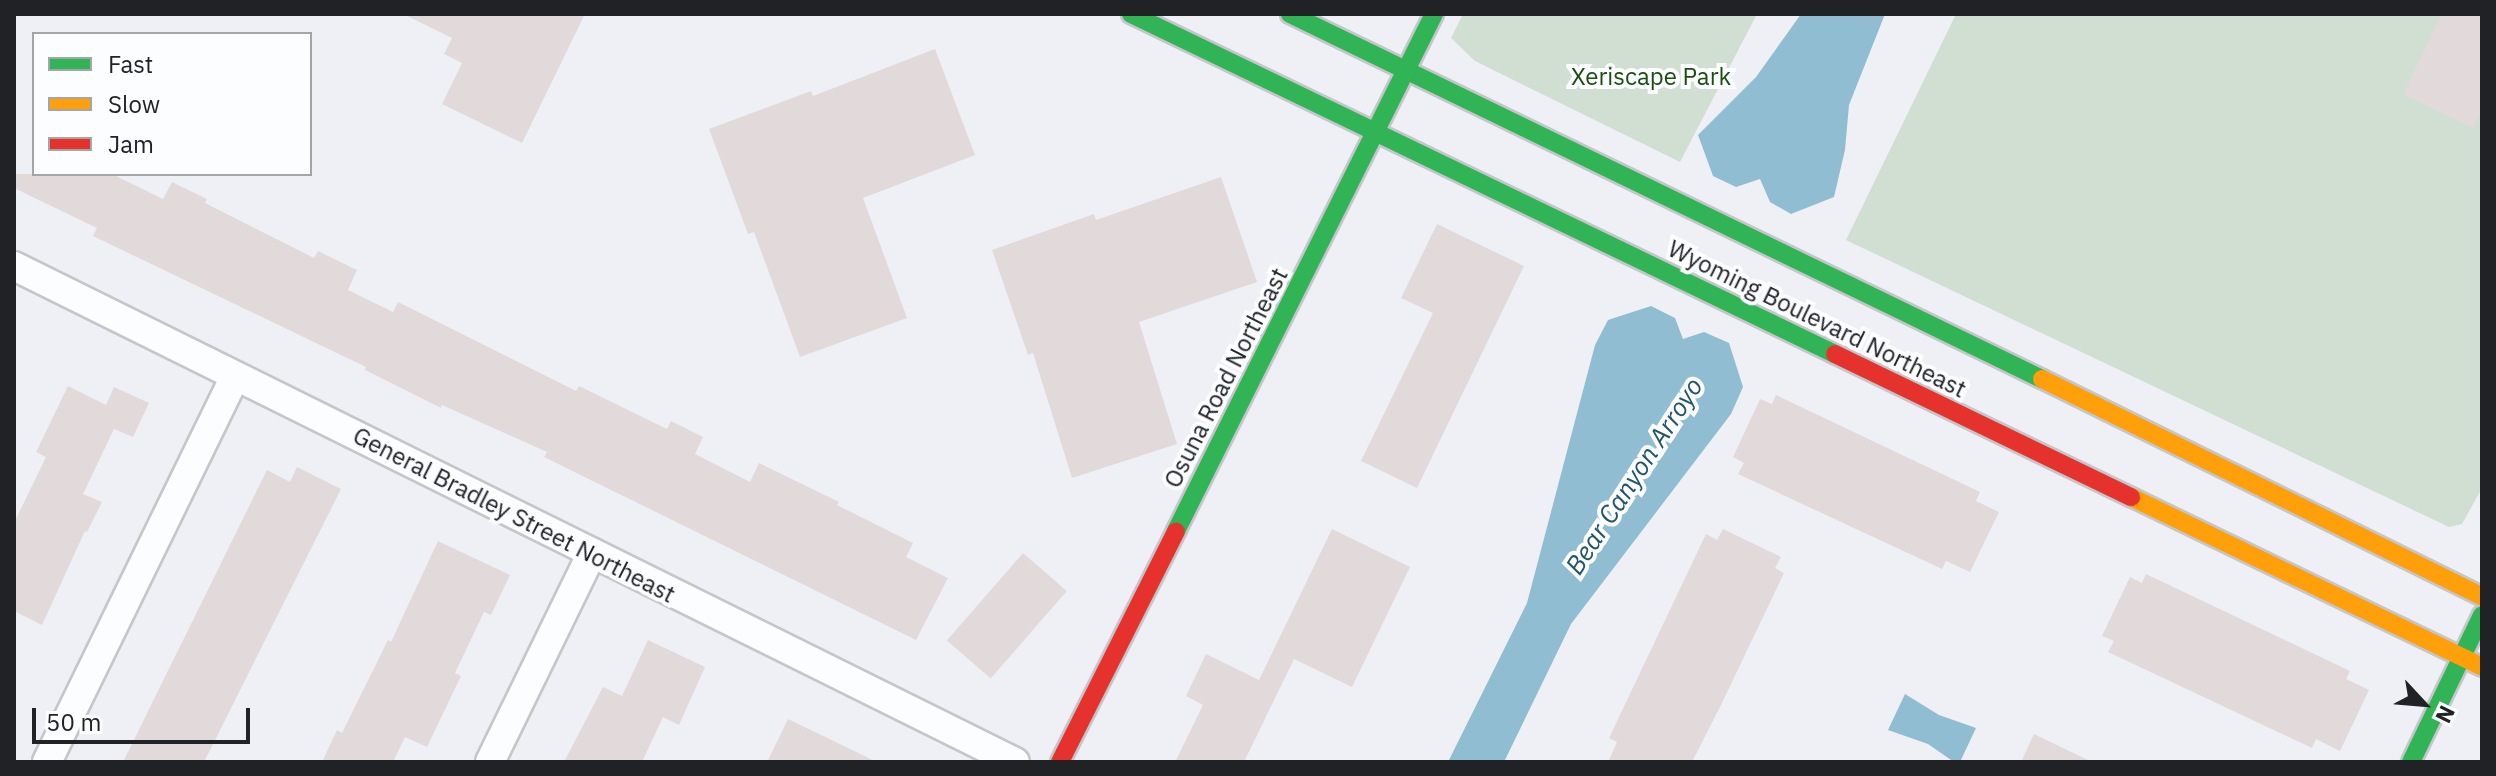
<!DOCTYPE html>
<style>
body{margin:0}
#map{position:relative;width:2496px;height:776px;overflow:hidden;background:#eef0f6;font-family:"IBM Plex Sans",sans-serif}
div>[style]{position:absolute}
.green>*{inset:0;background:#d1dfd2}
.water>*{inset:0;background:#91bdd2}
.building>*{inset:0;background:#e2d9db;transform-origin:0 0}
.roads{filter:drop-shadow(2px 0 #c4c6ca) drop-shadow(-2px 0 #c4c6ca) drop-shadow(0 2px #c4c6ca) drop-shadow(0 -2px #c4c6ca)}
.street>*{height:28px;margin:-14px;padding:0 14px;transform-origin:14px;border-radius:14px;background:#fcfdfe}
.fast>*{height:18px;margin:-9px;padding:0 9px;transform-origin:9px;border-radius:9px;background:#30b455}
.slow>*{height:18px;margin:-9px;padding:0 9px;transform-origin:9px;border-radius:9px;background:#ff9f0a}
.jam>*{height:18px;margin:-9px;padding:0 9px;transform-origin:9px;border-radius:9px;background:#e5322d}
span{translate:-50% -50%;white-space:nowrap;text-align:center;line-height:1.15;-webkit-text-stroke:8px #fcfdff;paint-order:stroke}
.park-label{font-size:24px;color:#1c4d0f}
.street-label{font-size:24px;color:#212226}
.water-label{font-size:26px;color:#225568;font-style:italic}
.frame{position:absolute;inset:0;border:16px solid #212226;pointer-events:none}
.legend{position:absolute;left:32px;top:32px;width:280px;height:144px;box-sizing:border-box;background:#fcfdff;border:2px solid #a4a5a8;margin:0;padding:10px 14px;list-style:none;font-size:24px;color:#212226}
.legend li{display:flex;align-items:center;gap:16px;height:40px}
.legend b{width:40px;border:2px solid #a4a5a8}
.north{position:absolute;left:2384px;top:664px;width:80px;height:80px;-webkit-text-stroke:6px #fcfdff;paint-order:stroke;rotate:116deg;font-size:22px;font-weight:700;line-height:32px;text-align:center;color:#212226}
.north::after{content:'';display:block;margin:auto;width:28px;height:36px;background:#212226;clip-path:polygon(50% 0,100% 100%,50% 72%,0 100%)}
.scale{position:absolute;left:32px;top:708px;width:218px;height:36px;box-sizing:border-box;border:4px solid #212226;border-top:0;padding-left:10px;font-size:24px;line-height:28px;white-space:nowrap;color:#212226;-webkit-text-stroke:6px #fcfdff;paint-order:stroke}
</style>
<div id="map">
<div class="green">
<div style="clip-path:polygon(1463px 14px,1757px 14px,1680px 162px,1475px 61px,1451px 38px)"></div>
<div style="clip-path:polygon(1956px 14px,2482px 14px,2482px 488px,2462px 524px,2449px 527px,1846px 240px)"></div>
</div>
<div class="water">
<div style="clip-path:polygon(1801px 14px,1885px 14px,1849px 105px,1845px 150px,1834px 197px,1791px 214px,1770px 202px,1760px 179px,1736px 187px,1713px 176px,1698px 135px,1756px 77px)"></div>
<div style="clip-path:polygon(1651px 306px,1675px 318px,1683px 339px,1704px 332px,1729px 343px,1743px 387px,1731px 414px,1571px 624px,1504px 762px,1448px 762px,1527px 603px,1595px 345px,1608px 320px)"></div>
<div style="clip-path:polygon(1905px 694px,1939px 715px,1976px 728px,1960px 762px,1954px 762px,1928px 744px,1888px 730px)"></div>
</div>
<div class="building">
<div style="clip-path:polygon(403px 14px,585px 14px,522px 143px,442px 104px,462px 63px,444px 54px,452px 38px)"></div>
<div style="clip-path:polygon(2442px 14px,2482px 14px,2482px 109px,2473px 128px,2403px 94px)"></div>
<div style="clip-path:polygon(935px 49px,975px 155px,863px 198px,907px 318px,800px 357px,754px 232px,748px 234px,709px 129px,811px 91px,813px 96px)"></div>
<div style="clip-path:polygon(14px 174px,112px 174px,163px 199px,172px 182px,207px 199px,205px 203px,314px 258px,318px 251px,357px 270px,348px 290px,393px 312px,398px 302px,576px 391px,579px 386px,667px 429px,671px 421px,703px 437px,695px 454px,750px 482px,759px 463px,839px 502px,837px 505px,913px 543px,906px 557px,948px 578px,916px 640px,544px 457px,547px 452px,442px 405px,441px 408px,365px 370px,366px 367px,93px 236px,97px 228px,14px 188px)"></div>
<div style="clip-path:polygon(1221px 177px,1257px 282px,1139px 322px,1177px 444px,1072px 478px,1033px 353px,1028px 355px,992px 250px,1094px 214px,1096px 220px)"></div>
<div style="clip-path:polygon(1437px 224px,1524px 266px,1417px 488px,1361px 461px,1433px 313px,1401px 298px)"></div>
<div style="clip-path:polygon(68px 386px,106px 405px,114px 387px,149px 403px,133px 437px,114px 429px,83px 494px,102px 502px,87px 532px,85px 531px,42px 625px,14px 611px,14px 523px,46px 457px,36px 452px)"></div>
<div style="clip-path:polygon(1776px 395px,1980px 492px,1976px 501px,1999px 512px,1970px 572px,1946px 561px,1942px 569px,1738px 474px,1744px 463px,1733px 457px,1760px 399px,1772px 404px)"></div>
<div style="clip-path:polygon(297px 467px,341px 489px,204px 762px,123px 762px,267px 470px,290px 482px)"></div>
<div style="clip-path:polygon(1332px 529px,1410px 567px,1352px 687px,1294px 659px,1244px 762px,1175px 762px,1203px 705px,1186px 696px,1206px 654px,1259px 680px)"></div>
<div style="clip-path:polygon(1723px 529px,1781px 557px,1775px 568px,1784px 573px,1721px 705px,1692px 762px,1608px 762px,1617px 742px,1609px 738px,1706px 534px,1717px 540px)"></div>
<div style="clip-path:polygon(438px 541px,510px 575px,491px 615px,484px 612px,455px 673px,461px 676px,427px 747px,405px 737px,393px 762px,322px 762px,337px 730px,342px 733px,388px 640px,391px 642px)"></div>
<div style="left:1023px;top:553px;width:58px;height:116px;rotate:41deg"></div>
<div style="clip-path:polygon(2146px 574px,2350px 671px,2346px 679px,2369px 690px,2340px 751px,2316px 739px,2312px 748px,2108px 652px,2114px 641px,2102px 636px,2130px 577px,2142px 583px)"></div>
<div style="clip-path:polygon(648px 640px,705px 667px,679px 725px,663px 717px,642px 762px,564px 762px,603px 687px,622px 696px)"></div>
<div style="clip-path:polygon(788px 719px,877px 762px,767px 762px)"></div>
<div style="clip-path:polygon(2034px 734px,2092px 762px,2021px 762px)"></div>
</div>
<div class="roads">
<div class="street">
<div style="left:14px;top:266px;width:1117px;rotate:26.36deg"></div>
<div style="left:47px;top:762px;width:429px;rotate:-64deg"></div>
<div style="left:490px;top:762px;width:233px;rotate:-64deg"></div>
</div>
<div class="fast">
<div style="left:1131px;top:14px;width:782px;rotate:25.78deg"></div>
<div style="left:1290px;top:14px;width:836px;rotate:25.89deg"></div>
<div style="left:1176px;top:531px;width:578px;rotate:-63.48deg"></div>
<div style="left:2411px;top:762px;width:163px;rotate:-64.2deg"></div>
</div>
<div class="slow">
<div style="left:2042px;top:379px;width:491px;rotate:26.3deg"></div>
<div style="left:2131px;top:497px;width:390px;rotate:25.8deg"></div>
</div>
<div class="jam">
<div style="left:1835px;top:354px;width:329px;rotate:25.8deg"></div>
<div style="left:1060px;top:762px;width:258px;rotate:-63.3deg"></div>
</div>
</div>
<div class="park-label">
<span style="left:1651px;top:77px">Xeriscape Park</span>
</div>
<div class="street-label">
<span style="left:1817px;top:319px;rotate:26deg">Wyoming Boulevard Northeast</span>
<span style="left:1226px;top:378px;rotate:-63deg">Osuna Road Northeast</span>
<span style="left:514px;top:515px;rotate:27deg">General Bradley Street Northeast</span>
</div>
<div class="water-label">
<span style="left:1634px;top:476px;rotate:-57deg">Bear Canyon Arroyo</span>
</div>
<div class="frame"></div>
<ul class="legend">
<li><b style="height:10px;background:#30b455"></b>Fast</li>
<li><b style="height:10px;background:#ff9f0a"></b>Slow</li>
<li><b style="height:10px;background:#e5322d"></b>Jam</li>
</ul>
<div class="north">N</div>
<div class="scale">50 m</div>
</div>
